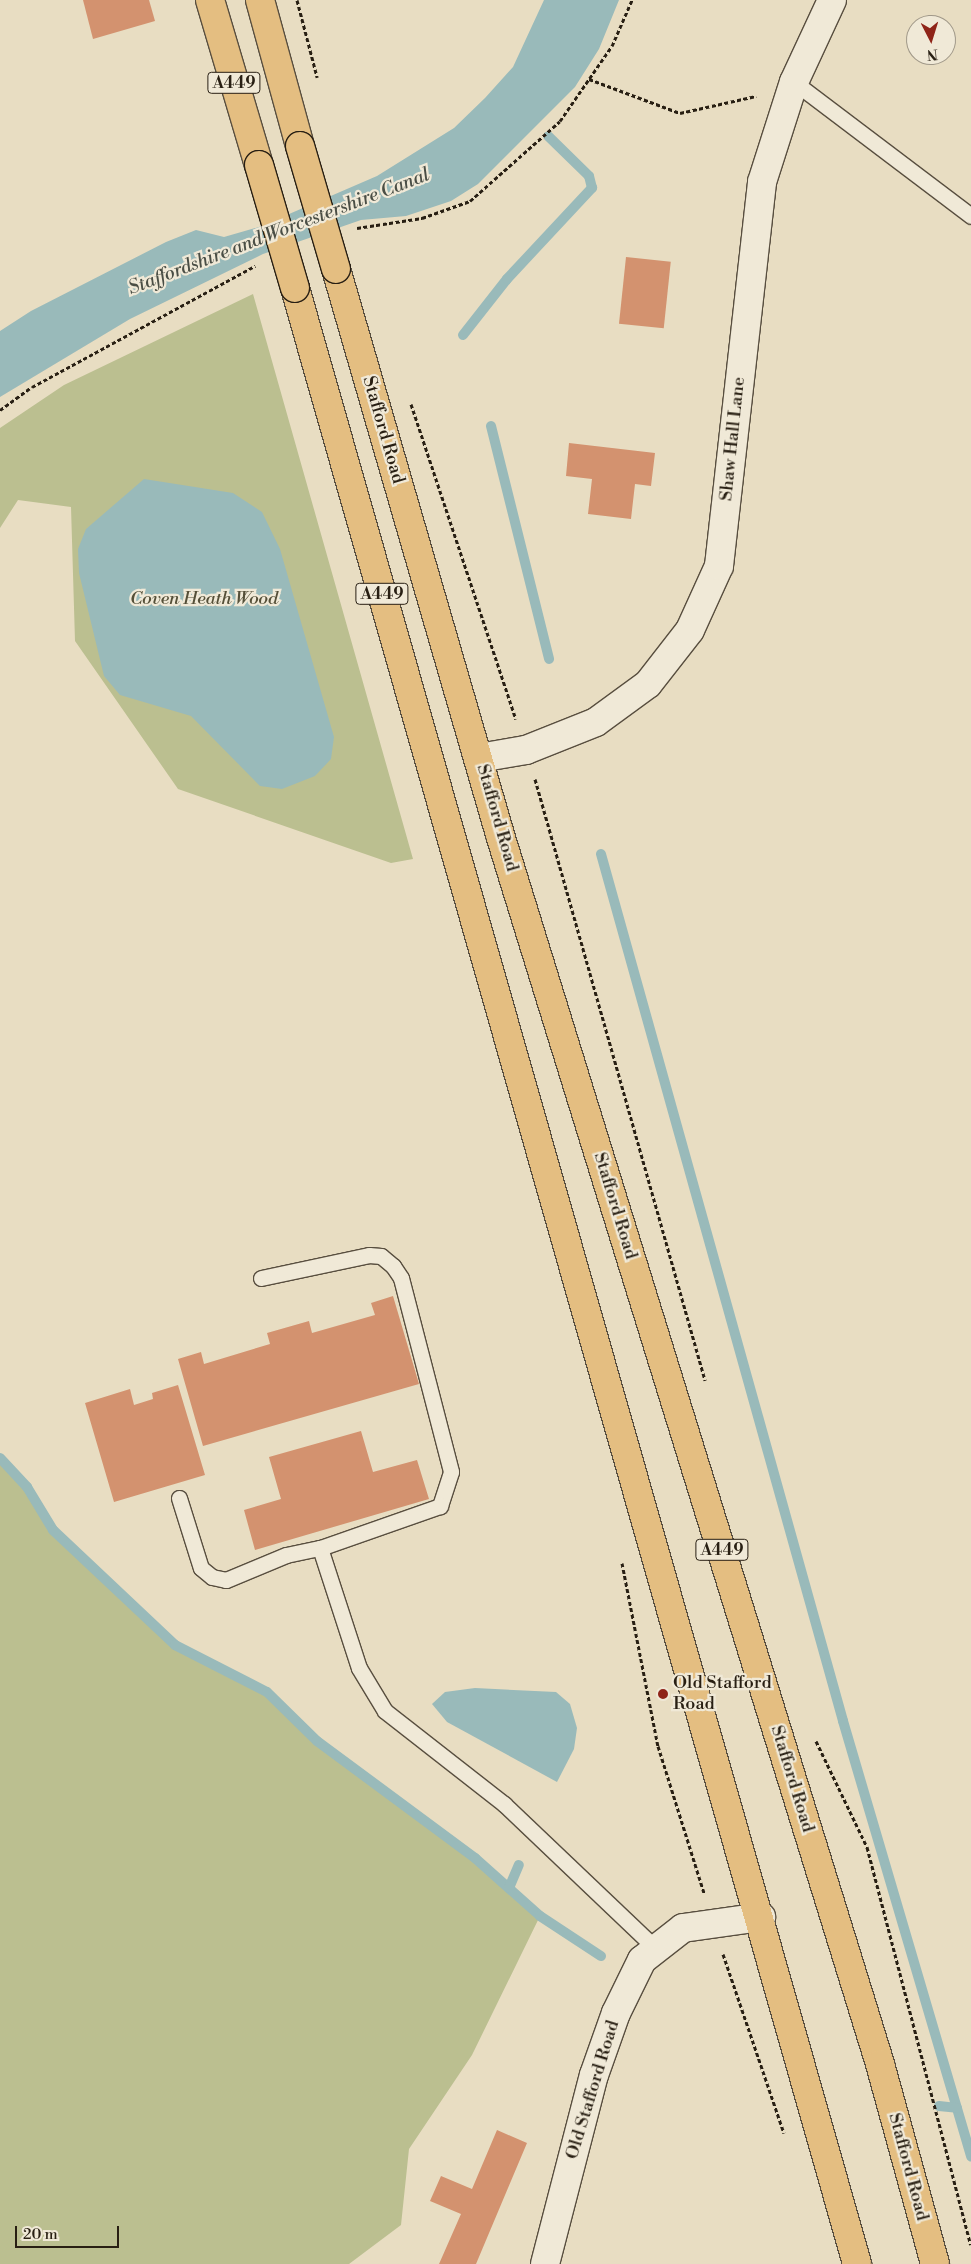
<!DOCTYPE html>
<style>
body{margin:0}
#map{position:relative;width:971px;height:2264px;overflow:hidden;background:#e8ddc2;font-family:"Libre Bodoni",serif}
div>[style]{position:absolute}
.green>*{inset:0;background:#bbbf90}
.water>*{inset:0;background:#99baba}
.stream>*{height:10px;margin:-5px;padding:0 5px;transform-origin:5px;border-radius:5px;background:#99baba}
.building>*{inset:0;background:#d3926f;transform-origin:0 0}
.path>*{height:3px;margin-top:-1.5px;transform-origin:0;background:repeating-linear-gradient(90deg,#281f13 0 4px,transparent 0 6.5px)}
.roads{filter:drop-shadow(1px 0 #584e3f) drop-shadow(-1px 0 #584e3f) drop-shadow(0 1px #584e3f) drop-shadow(0 -1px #584e3f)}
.lane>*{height:15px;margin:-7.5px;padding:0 7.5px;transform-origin:7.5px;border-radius:7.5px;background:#f0e9d7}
.street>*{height:28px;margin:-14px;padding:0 14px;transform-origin:14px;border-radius:14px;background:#f0e9d7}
.secondary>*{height:28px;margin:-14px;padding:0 14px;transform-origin:14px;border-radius:14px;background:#f0e9d7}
.highway>*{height:28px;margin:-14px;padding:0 14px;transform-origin:14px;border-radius:14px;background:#e4be81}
.bridges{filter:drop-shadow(1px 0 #281f13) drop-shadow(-1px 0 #281f13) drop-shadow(0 1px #281f13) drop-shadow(0 -1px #281f13)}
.highway-bridge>*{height:28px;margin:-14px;padding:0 14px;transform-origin:14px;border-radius:14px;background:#e4be81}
.dots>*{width:14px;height:14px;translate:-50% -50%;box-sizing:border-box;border:2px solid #f0e9d7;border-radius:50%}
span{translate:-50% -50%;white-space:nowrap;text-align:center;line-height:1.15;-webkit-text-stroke:4.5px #f0e9d7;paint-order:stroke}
.shield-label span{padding:1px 4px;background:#f0e9d7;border:1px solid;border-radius:4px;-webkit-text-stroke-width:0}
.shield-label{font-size:16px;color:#281f13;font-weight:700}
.street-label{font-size:18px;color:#281f13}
.park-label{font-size:18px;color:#544f38;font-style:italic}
.poi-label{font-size:18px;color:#281f13}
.left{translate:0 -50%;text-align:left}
.water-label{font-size:19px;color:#4a4e45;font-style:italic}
.north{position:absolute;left:906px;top:15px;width:50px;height:50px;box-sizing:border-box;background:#f0e9d7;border:1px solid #a09889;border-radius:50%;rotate:175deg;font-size:14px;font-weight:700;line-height:20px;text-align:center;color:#281f13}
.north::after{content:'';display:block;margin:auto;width:18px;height:22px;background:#8f2418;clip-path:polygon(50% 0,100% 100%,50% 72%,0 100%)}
.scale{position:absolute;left:15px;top:2226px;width:104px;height:22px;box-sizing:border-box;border:2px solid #281f13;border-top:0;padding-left:6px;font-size:15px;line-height:18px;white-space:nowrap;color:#281f13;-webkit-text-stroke:4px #f0e9d7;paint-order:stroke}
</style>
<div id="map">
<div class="green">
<div style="clip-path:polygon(253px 294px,413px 859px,391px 863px,178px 789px,75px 641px,71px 507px,18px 500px,0 528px,0 428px,64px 385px)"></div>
<div style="clip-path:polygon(0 1458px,27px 1487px,53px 1530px,175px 1645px,267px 1692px,317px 1741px,475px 1858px,540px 1916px,472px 2055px,409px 2149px,401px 2225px,349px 2264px,0 2264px)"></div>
</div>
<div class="water">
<div style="clip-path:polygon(544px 0,619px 0,599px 49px,575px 87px,478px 184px,451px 201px,406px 216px,361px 220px,263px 254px,130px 319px,0 397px,0 331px,31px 311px,166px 242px,196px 230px,224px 237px,259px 227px,377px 176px,454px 128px,485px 98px,513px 67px)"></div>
<div style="clip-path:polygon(144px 479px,233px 493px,262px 512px,280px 549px,334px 737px,331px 759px,315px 776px,282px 789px,260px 786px,191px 716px,120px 695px,104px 676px,79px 573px,78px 549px,86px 529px)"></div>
<div style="clip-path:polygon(475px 1688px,556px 1692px,570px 1704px,577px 1728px,574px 1749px,557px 1782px,447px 1722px,432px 1704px,445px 1692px)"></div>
</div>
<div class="stream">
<div style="left:463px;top:335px;width:71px;rotate:-51.8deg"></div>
<div style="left:507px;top:279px;width:125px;rotate:-47deg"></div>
<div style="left:592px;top:188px;width:12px;rotate:-104deg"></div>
<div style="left:589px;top:176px;width:57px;rotate:-135.7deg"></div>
<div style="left:491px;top:426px;width:240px;rotate:76deg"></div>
<div style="left:601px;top:854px;width:900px;rotate:74.4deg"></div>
<div style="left:843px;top:1721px;width:454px;rotate:73.6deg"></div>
<div style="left:0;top:1458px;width:40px;rotate:47deg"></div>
<div style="left:27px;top:1487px;width:50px;rotate:58.8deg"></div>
<div style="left:53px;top:1530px;width:168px;rotate:43.3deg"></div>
<div style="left:175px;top:1645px;width:103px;rotate:27.1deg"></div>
<div style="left:267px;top:1692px;width:70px;rotate:44.4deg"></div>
<div style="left:317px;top:1741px;width:197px;rotate:36.5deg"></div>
<div style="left:475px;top:1858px;width:87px;rotate:41.7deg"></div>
<div style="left:540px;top:1916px;width:73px;rotate:33.3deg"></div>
<div style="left:509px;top:1888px;width:25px;rotate:-67deg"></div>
<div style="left:939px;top:2106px;width:18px;rotate:6deg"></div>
</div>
<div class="building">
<div style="clip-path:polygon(83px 0,149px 0,155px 21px,93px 39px)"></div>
<div style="left:626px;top:257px;width:45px;height:67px;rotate:6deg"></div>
<div style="clip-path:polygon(569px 443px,655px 453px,651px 486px,635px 484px,631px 519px,588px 514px,592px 479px,566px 476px)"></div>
<div style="clip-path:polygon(393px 1296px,419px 1384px,203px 1446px,178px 1359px,201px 1352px,204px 1364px,270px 1344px,267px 1333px,309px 1321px,312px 1333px,375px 1315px,371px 1303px)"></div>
<div style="clip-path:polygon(178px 1385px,205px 1475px,114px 1502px,85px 1403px,130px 1389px,134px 1405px,153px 1399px,152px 1393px)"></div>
<div style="clip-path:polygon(361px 1431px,373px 1472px,417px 1460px,429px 1499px,255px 1550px,244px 1510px,281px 1499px,269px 1457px)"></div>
<div style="clip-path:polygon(497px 2130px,527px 2143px,476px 2264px,439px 2264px,461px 2214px,430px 2201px,441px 2176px,472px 2189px)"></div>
</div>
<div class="path">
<div style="left:297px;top:0;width:80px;rotate:75.4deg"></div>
<div style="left:589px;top:79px;width:97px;rotate:20.5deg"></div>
<div style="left:680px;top:113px;width:78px;rotate:-12.6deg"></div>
<div style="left:357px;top:228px;width:66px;rotate:-8.7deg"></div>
<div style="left:422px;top:218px;width:51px;rotate:-19.5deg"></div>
<div style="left:470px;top:201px;width:120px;rotate:-41.6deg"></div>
<div style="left:560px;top:121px;width:91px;rotate:-55.3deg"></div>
<div style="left:612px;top:46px;width:50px;rotate:-66.5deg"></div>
<div style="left:411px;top:404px;width:332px;rotate:71.6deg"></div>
<div style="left:0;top:410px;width:39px;rotate:-36deg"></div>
<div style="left:32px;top:387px;width:254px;rotate:-28.5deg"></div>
<div style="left:535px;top:779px;width:625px;rotate:74.21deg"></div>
<div style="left:622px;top:1563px;width:187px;rotate:78.9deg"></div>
<div style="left:658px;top:1746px;width:154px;rotate:72.6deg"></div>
<div style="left:816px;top:1741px;width:118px;rotate:64.3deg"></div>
<div style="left:867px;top:1847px;width:411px;rotate:75.4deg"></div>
<div style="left:723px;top:1954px;width:189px;rotate:71.2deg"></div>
</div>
<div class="roads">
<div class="lane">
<div style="left:794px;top:82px;width:222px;rotate:37.1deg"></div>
<div style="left:261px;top:1278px;width:110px;rotate:-12deg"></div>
<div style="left:369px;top:1255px;width:12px;rotate:5deg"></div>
<div style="left:381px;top:1256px;width:16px;rotate:40deg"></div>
<div style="left:393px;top:1266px;width:14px;rotate:56deg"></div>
<div style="left:401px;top:1278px;width:200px;rotate:75.5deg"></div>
<div style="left:451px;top:1472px;width:36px;rotate:108deg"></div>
<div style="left:440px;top:1506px;width:127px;rotate:160.7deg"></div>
<div style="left:179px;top:1498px;width:73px;rotate:72.6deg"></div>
<div style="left:201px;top:1568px;width:14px;rotate:39deg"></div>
<div style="left:212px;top:1577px;width:14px;rotate:12deg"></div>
<div style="left:226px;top:1580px;width:65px;rotate:-22.6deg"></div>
<div style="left:286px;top:1555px;width:35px;rotate:-12deg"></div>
<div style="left:320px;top:1548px;width:126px;rotate:72deg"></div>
<div style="left:359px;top:1668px;width:50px;rotate:58.8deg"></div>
<div style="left:385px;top:1711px;width:151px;rotate:38deg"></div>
<div style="left:504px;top:1804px;width:210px;rotate:43.6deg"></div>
</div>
<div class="street">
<div style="left:479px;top:758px;width:48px;rotate:-9.7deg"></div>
<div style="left:526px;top:750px;width:75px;rotate:-21.8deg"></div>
<div style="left:596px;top:722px;width:64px;rotate:-36.2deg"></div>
<div style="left:648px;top:684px;width:68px;rotate:-52.1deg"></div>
<div style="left:690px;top:630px;width:70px;rotate:-65.6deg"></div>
<div style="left:719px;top:566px;width:386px;rotate:-83.6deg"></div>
<div style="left:762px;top:182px;width:105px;rotate:-72.3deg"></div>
<div style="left:794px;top:82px;width:90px;rotate:-65.1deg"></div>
</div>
<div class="secondary">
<div style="left:545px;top:2264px;width:195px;rotate:-75.5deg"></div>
<div style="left:594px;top:2075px;width:66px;rotate:-70.5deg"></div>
<div style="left:616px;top:2013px;width:59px;rotate:-63.9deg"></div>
<div style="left:642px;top:1960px;width:52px;rotate:-38deg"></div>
<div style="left:683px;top:1928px;width:79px;rotate:-8deg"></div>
</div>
<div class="highway">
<div style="left:210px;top:0;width:172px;rotate:73.5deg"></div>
<div style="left:260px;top:0;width:151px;rotate:74.7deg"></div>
<div style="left:336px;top:269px;width:592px;rotate:73.83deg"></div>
<div style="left:501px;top:838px;width:1283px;rotate:72.82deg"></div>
<div style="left:880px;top:2064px;width:207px;rotate:74.6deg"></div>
<div style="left:295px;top:288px;width:2054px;rotate:74.12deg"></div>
</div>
</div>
<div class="bridges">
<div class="highway-bridge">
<div style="left:300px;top:146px;width:128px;rotate:73.7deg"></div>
<div style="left:259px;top:165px;width:128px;rotate:73.7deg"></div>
</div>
</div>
<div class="dots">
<div style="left:663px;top:1694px;background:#8f2418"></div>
</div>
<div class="shield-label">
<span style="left:234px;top:83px">A449</span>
<span style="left:382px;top:594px">A449</span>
<span style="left:722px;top:1550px">A449</span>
</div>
<div class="street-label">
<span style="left:383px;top:430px;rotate:74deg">Stafford Road</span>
<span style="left:733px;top:439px;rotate:-84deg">Shaw Hall Lane</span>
<span style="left:497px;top:818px;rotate:74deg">Stafford Road</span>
<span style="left:615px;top:1206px;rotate:73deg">Stafford Road</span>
<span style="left:792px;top:1779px;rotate:73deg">Stafford Road</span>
<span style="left:593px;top:2090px;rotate:-73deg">Old Stafford Road</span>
<span style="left:908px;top:2167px;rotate:75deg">Stafford Road</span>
</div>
<div class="park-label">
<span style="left:204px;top:599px">Coven Heath Wood</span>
</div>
<div class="poi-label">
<span class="left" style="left:673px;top:1694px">Old Stafford<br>Road</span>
</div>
<div class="water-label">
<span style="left:279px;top:232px;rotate:-21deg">Staffordshire and Worcestershire Canal</span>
</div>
<div class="north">N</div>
<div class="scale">20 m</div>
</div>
